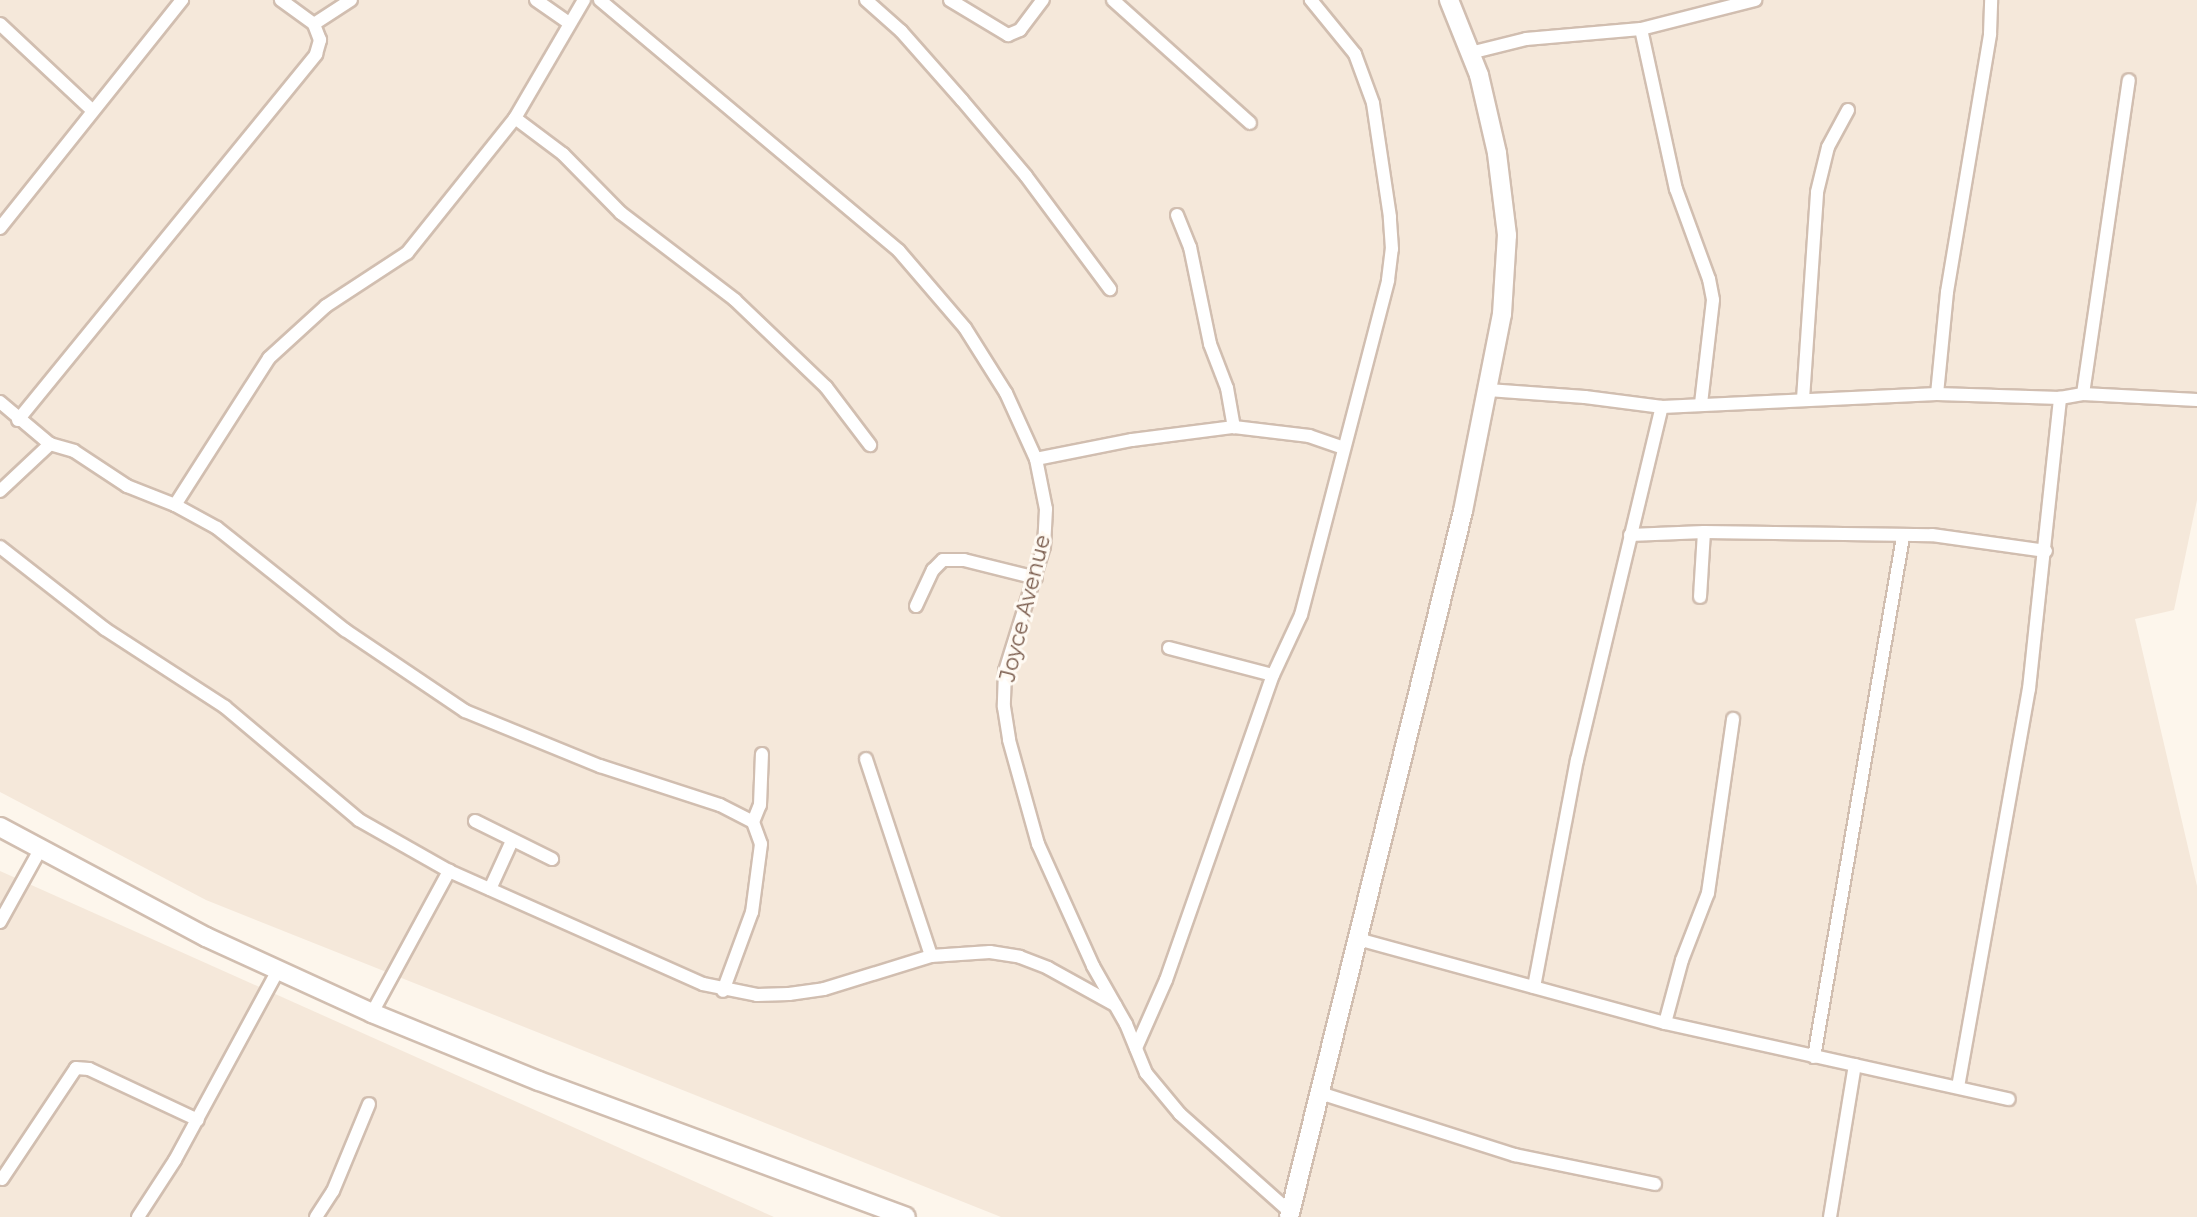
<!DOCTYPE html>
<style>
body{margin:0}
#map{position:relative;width:2197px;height:1217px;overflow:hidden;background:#fdf6ec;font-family:Montserrat,sans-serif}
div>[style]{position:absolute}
.residential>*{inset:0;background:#f5e8da}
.roads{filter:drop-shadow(2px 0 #d1beb0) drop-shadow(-2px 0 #d1beb0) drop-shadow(0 2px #d1beb0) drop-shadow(0 -2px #d1beb0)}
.street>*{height:12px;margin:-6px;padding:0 6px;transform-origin:6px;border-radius:6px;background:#fff}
.secondary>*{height:18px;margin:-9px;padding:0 9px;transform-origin:9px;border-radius:9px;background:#fff}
span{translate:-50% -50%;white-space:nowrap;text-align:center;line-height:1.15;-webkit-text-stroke:6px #fffaf3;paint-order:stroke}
.street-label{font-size:22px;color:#7a5c4d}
</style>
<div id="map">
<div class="residential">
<div style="clip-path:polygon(0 0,2197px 0,2197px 500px,2174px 610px,2135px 619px,2197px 886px,2197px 1217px,1001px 1217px,206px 900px,0 792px)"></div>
<div style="clip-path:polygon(0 871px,774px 1217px,0 1217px)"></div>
</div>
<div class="roads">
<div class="street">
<div style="left:536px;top:0;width:40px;rotate:34.9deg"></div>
<div style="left:600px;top:0;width:390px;rotate:40deg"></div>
<div style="left:899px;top:251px;width:101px;rotate:49.4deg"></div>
<div style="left:965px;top:328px;width:77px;rotate:57.8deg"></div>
<div style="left:1006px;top:393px;width:72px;rotate:65.6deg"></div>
<div style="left:1036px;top:459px;width:51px;rotate:78.7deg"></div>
<div style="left:1046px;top:509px;width:37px;rotate:93deg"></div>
<div style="left:1044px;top:546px;width:131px;rotate:107.3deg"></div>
<div style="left:1005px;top:671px;width:36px;rotate:92deg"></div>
<div style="left:1004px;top:707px;width:33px;rotate:81deg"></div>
<div style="left:1009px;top:740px;width:108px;rotate:74.4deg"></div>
<div style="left:1038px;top:844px;width:134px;rotate:65.7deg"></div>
<div style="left:1093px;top:966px;width:67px;rotate:60.4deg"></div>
<div style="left:1126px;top:1024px;width:53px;rotate:67.8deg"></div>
<div style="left:1146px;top:1073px;width:53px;rotate:50.3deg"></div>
<div style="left:1180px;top:1114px;width:147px;rotate:41.7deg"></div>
<div style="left:866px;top:0;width:47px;rotate:41.5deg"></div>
<div style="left:901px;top:31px;width:92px;rotate:48.5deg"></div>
<div style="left:962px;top:100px;width:99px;rotate:49.9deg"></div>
<div style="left:1026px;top:176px;width:141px;rotate:53.4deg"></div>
<div style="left:950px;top:0;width:68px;rotate:31.1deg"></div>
<div style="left:1008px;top:35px;width:13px;rotate:-23deg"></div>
<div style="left:1020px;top:30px;width:38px;rotate:-53deg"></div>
<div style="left:1113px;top:0;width:184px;rotate:41.9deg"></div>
<div style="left:0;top:24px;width:126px;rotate:43.1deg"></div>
<div style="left:314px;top:24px;width:44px;rotate:-33deg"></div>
<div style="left:1641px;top:29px;width:164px;rotate:77.7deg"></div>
<div style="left:1676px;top:189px;width:96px;rotate:69.9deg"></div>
<div style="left:1709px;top:279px;width:21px;rotate:79deg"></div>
<div style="left:1713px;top:300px;width:105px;rotate:96.6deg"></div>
<div style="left:1470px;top:53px;width:58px;rotate:-14deg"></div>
<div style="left:1526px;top:39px;width:115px;rotate:-5deg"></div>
<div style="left:1641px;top:29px;width:118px;rotate:-14.3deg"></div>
<div style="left:515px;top:118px;width:60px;rotate:36.9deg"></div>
<div style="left:563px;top:154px;width:83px;rotate:45.5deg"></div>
<div style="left:621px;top:213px;width:143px;rotate:37.3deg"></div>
<div style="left:735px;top:300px;width:126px;rotate:43.7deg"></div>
<div style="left:826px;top:387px;width:73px;rotate:52.8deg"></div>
<div style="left:1177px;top:215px;width:35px;rotate:68deg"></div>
<div style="left:1190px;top:247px;width:99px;rotate:78.3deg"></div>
<div style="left:1210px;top:344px;width:47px;rotate:68.9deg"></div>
<div style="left:1227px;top:388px;width:40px;rotate:80deg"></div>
<div style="left:0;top:228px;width:292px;rotate:-51.4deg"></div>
<div style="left:1488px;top:390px;width:97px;rotate:4.1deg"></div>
<div style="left:1585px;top:397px;width:78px;rotate:7.4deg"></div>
<div style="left:1662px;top:407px;width:275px;rotate:-2.7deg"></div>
<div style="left:1937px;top:394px;width:123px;rotate:1.9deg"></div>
<div style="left:2060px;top:398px;width:23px;rotate:-10deg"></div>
<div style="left:2083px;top:394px;width:114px;rotate:3deg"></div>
<div style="left:1937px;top:394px;width:102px;rotate:-84.4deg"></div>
<div style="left:1947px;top:292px;width:262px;rotate:-80.5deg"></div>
<div style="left:1990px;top:34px;width:34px;rotate:-88deg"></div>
<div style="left:2083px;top:394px;width:317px;rotate:-81.7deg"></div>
<div style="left:1803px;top:399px;width:207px;rotate:-86.1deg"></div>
<div style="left:1817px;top:192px;width:46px;rotate:-76.3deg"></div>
<div style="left:1828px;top:147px;width:42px;rotate:-61.6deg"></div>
<div style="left:0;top:402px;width:65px;rotate:40deg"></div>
<div style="left:50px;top:444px;width:25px;rotate:16deg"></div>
<div style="left:74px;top:451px;width:64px;rotate:33.4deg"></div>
<div style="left:127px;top:486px;width:52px;rotate:21.6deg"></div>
<div style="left:175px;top:505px;width:48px;rotate:28.7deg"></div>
<div style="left:217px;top:528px;width:164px;rotate:38.6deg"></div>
<div style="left:345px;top:630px;width:145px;rotate:34deg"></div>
<div style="left:465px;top:711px;width:146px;rotate:22.2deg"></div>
<div style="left:600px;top:766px;width:126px;rotate:18deg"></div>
<div style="left:720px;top:805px;width:37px;rotate:27deg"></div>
<div style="left:753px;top:822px;width:23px;rotate:70deg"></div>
<div style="left:761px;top:844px;width:69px;rotate:97.5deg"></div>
<div style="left:752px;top:912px;width:84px;rotate:110.2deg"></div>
<div style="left:18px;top:420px;width:472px;rotate:-50.8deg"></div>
<div style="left:316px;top:54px;width:15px;rotate:-74deg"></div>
<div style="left:320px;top:40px;width:17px;rotate:-111deg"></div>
<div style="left:314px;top:24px;width:41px;rotate:-144deg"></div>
<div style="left:1036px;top:459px;width:98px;rotate:-11.2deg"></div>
<div style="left:1132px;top:440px;width:103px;rotate:-7.3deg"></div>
<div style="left:1234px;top:427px;width:76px;rotate:6.8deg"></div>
<div style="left:1309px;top:436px;width:36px;rotate:19deg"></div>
<div style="left:0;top:491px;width:69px;rotate:-43.2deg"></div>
<div style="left:175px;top:505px;width:174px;rotate:-57.4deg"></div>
<div style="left:269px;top:358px;width:77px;rotate:-42.4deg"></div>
<div style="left:326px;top:306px;width:97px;rotate:-33.2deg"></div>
<div style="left:407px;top:253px;width:173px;rotate:-51.3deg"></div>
<div style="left:515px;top:118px;width:137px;rotate:-59.7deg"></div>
<div style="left:1630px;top:535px;width:74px;rotate:-2.3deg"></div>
<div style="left:1704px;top:532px;width:228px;rotate:0.8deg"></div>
<div style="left:1932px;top:535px;width:115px;rotate:8deg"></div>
<div style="left:0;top:547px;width:133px;rotate:38deg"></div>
<div style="left:105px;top:629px;width:143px;rotate:33deg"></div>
<div style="left:225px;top:707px;width:175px;rotate:40.1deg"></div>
<div style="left:359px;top:820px;width:103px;rotate:29.5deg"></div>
<div style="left:449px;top:871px;width:278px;rotate:24deg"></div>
<div style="left:703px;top:984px;width:55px;rotate:11.5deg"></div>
<div style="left:757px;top:995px;width:32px;rotate:-2deg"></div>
<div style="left:789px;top:994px;width:35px;rotate:-8deg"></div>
<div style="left:824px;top:989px;width:112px;rotate:-17.1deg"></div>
<div style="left:931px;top:956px;width:59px;rotate:-3.9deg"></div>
<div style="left:990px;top:952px;width:30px;rotate:9deg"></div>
<div style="left:1020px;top:957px;width:30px;rotate:21deg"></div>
<div style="left:1048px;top:968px;width:77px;rotate:28.9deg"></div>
<div style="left:1700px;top:597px;width:65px;rotate:-86.5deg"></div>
<div style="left:916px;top:606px;width:40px;rotate:-65deg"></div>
<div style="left:933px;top:570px;width:14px;rotate:-45deg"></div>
<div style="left:943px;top:560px;width:21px"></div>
<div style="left:964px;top:560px;width:74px;rotate:14deg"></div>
<div style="left:1169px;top:648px;width:107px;rotate:14.6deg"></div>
<div style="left:866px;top:759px;width:207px;rotate:71.7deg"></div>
<div style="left:475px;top:821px;width:86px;rotate:26.3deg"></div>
<div style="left:753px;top:822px;width:18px;rotate:-68deg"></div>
<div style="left:760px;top:805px;width:51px;rotate:-87.8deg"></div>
<div style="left:490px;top:889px;width:53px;rotate:-65.4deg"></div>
<div style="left:0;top:922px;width:85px;rotate:-61deg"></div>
<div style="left:1358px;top:939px;width:318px;rotate:15.3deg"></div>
<div style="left:1665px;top:1023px;width:352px;rotate:12.5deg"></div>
<div style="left:1534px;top:987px;width:231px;rotate:-79.3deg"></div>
<div style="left:1577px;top:760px;width:363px;rotate:-76.5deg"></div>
<div style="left:372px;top:1013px;width:162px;rotate:-61.5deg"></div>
<div style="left:1665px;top:1023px;width:65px;rotate:-74.9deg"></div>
<div style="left:1682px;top:960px;width:72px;rotate:-68.8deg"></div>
<div style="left:1708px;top:893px;width:176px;rotate:-81.8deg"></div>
<div style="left:1136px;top:1048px;width:74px;rotate:-66.2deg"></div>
<div style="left:1166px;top:980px;width:323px;rotate:-70.7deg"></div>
<div style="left:1273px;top:675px;width:66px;rotate:-65deg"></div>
<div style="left:1301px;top:615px;width:346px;rotate:-75.4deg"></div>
<div style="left:1388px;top:280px;width:31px;rotate:-83deg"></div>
<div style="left:1392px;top:249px;width:32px;rotate:-94deg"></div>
<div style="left:1390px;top:217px;width:115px;rotate:-98.5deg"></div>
<div style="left:1373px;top:103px;width:52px;rotate:-110.2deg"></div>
<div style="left:1355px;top:54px;width:70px;rotate:-129.2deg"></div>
<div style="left:1814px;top:1057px;width:528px;rotate:-80.29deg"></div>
<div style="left:1958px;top:1087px;width:404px;rotate:-79.9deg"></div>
<div style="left:2029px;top:689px;width:293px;rotate:-83.9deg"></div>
<div style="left:1317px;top:1092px;width:208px;rotate:17.7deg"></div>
<div style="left:1515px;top:1155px;width:143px;rotate:11.7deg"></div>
<div style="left:2px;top:1179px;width:133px;rotate:-56.3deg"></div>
<div style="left:76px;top:1068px;width:13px;rotate:4deg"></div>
<div style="left:89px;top:1069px;width:120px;rotate:25.1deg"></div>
<div style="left:138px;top:1217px;width:68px;rotate:-57deg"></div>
<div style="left:175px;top:1160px;width:214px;rotate:-61.5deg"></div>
<div style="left:316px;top:1217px;width:31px;rotate:-57deg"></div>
<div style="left:333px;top:1191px;width:94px;rotate:-67.5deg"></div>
<div style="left:1830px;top:1217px;width:154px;rotate:-80.7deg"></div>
</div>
<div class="secondary">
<div style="left:0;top:827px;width:234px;rotate:28.1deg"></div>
<div style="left:206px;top:937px;width:183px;rotate:24.6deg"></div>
<div style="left:372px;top:1013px;width:180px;rotate:22.2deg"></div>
<div style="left:539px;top:1081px;width:391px;rotate:20.3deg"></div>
<div style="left:1289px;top:1217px;width:727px;rotate:-76.15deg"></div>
<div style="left:1463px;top:511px;width:201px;rotate:-78.8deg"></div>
<div style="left:1502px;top:314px;width:79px;rotate:-86.4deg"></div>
<div style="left:1507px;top:235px;width:83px;rotate:-97deg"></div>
<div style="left:1497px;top:153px;width:80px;rotate:-103deg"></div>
<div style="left:1479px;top:75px;width:81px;rotate:-111.8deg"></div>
</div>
</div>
<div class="street-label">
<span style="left:1025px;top:608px;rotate:-76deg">Joyce Avenue</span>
</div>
</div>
